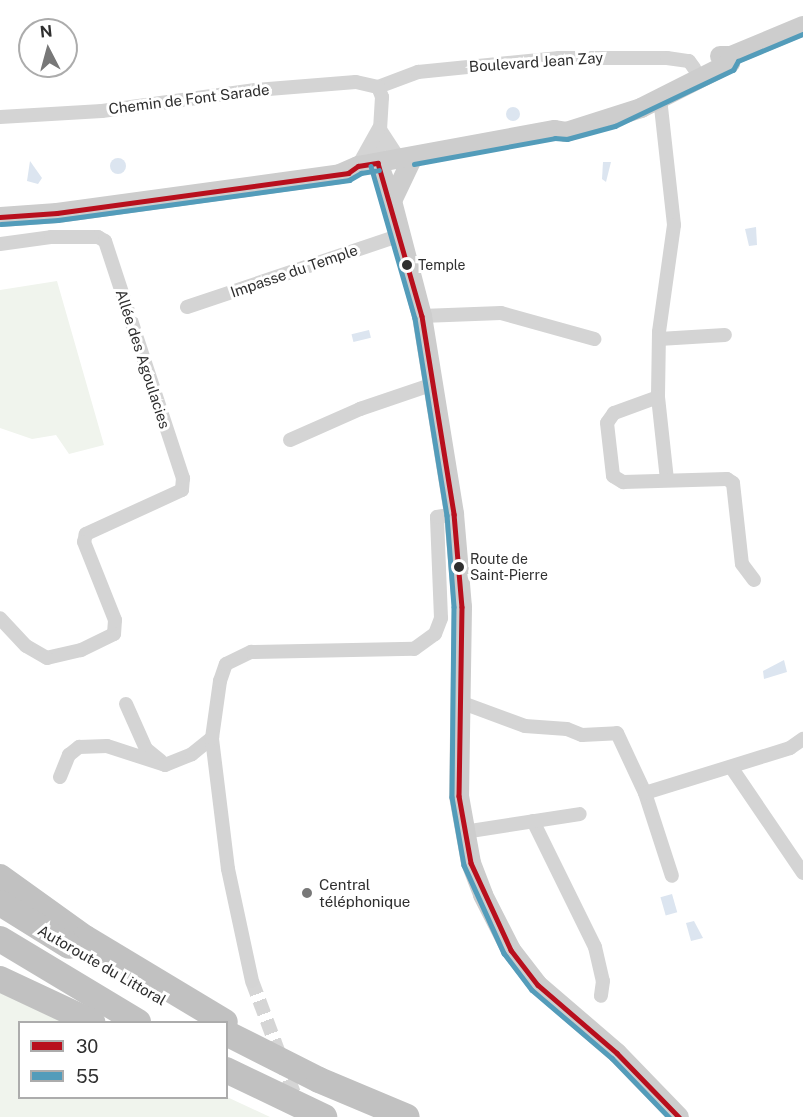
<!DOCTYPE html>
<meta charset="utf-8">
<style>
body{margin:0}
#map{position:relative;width:803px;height:1117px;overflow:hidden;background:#fff;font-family:"Public Sans",sans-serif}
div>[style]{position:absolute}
.green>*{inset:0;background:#f0f4ed}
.water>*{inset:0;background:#dce5f0;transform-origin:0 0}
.round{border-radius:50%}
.minor-tunnel>*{height:14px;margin-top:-7px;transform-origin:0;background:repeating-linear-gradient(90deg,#d5d5d5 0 14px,transparent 0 21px)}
.minor>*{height:14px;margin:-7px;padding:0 7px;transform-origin:7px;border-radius:7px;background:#d4d4d4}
.secondary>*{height:20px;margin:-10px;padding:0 10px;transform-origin:10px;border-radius:10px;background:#cdcdcd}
.motorway>*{height:26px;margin:-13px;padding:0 13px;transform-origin:13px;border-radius:13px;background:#c1c1c1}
.bus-1>*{height:4.5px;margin:-2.25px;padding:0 2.25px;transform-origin:2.25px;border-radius:2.25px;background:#b80f1d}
.bus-2>*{height:4.5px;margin:-2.25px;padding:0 2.25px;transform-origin:2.25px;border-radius:2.25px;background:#539cba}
.dots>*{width:16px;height:16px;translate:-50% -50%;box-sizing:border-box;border:3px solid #fff;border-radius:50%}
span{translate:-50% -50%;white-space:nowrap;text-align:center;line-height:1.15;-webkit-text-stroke:6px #fff;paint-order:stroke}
.bus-label{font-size:14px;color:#2f2f2f}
.left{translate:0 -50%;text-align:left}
.street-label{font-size:15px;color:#2f2f2f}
.poi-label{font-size:15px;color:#2f2f2f}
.legend{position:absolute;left:18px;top:1021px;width:210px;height:78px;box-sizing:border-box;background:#fff;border:2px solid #acacac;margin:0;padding:8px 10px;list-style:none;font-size:18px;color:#2f2f2f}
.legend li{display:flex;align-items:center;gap:12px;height:30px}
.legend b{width:30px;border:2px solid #acacac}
.north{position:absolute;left:18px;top:18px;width:60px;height:60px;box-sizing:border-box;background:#fff;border:2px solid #acacac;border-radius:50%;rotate:354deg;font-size:16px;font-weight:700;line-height:24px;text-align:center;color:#2f2f2f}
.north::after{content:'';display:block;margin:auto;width:21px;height:27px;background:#787878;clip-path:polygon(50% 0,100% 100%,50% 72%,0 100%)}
</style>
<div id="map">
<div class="green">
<div style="clip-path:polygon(57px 281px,104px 445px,69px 454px,56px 435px,32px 439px,0 428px,0 290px)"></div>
<div style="clip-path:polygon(0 991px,68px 1022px,20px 1022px,20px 1098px,227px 1097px,270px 1117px,0 1117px)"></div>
</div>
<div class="water">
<div class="round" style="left:506px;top:107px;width:14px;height:14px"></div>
<div class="round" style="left:110px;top:158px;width:16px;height:16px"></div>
<div style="clip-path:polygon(30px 161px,42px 178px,38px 184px,27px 181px)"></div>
<div style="clip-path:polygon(603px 162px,611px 162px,606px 182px,602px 179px)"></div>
<div style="clip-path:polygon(756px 227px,757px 245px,749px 246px,745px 229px)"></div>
<div style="left:369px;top:330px;width:8px;height:18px;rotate:76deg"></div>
<div style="clip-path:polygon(784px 660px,787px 672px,764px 679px,763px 671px)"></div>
<div style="left:672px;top:894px;width:19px;height:12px;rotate:74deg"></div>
<div style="clip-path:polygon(694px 921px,703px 938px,691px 941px,686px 923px)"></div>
</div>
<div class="minor-tunnel">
<div style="left:252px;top:981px;width:131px;rotate:69.5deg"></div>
</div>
<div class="minor">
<div style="left:378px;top:87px;width:43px;rotate:-20.6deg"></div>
<div style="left:418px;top:72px;width:142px;rotate:-5.7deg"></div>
<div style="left:559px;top:58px;width:108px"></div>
<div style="left:667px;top:58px;width:22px;rotate:8deg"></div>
<div style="left:689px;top:61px;width:9px;rotate:54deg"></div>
<div style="left:378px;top:87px;width:11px;rotate:68deg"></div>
<div style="left:382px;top:97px;width:66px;rotate:93.5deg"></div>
<div style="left:660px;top:98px;width:128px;rotate:83.7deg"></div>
<div style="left:674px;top:225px;width:108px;rotate:98deg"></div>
<div style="left:659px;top:332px;width:65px;rotate:90.9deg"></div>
<div style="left:658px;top:397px;width:83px;rotate:83.8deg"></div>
<div style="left:0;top:117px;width:102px;rotate:-3.4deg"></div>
<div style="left:102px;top:111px;width:155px;rotate:-7.8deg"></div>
<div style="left:256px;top:90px;width:100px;rotate:-4.6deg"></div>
<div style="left:356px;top:82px;width:23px;rotate:13deg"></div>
<div style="left:379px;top:128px;width:38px;rotate:57deg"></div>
<div style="left:358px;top:166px;width:41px;rotate:-60.9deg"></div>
<div style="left:0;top:244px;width:51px;rotate:-7.8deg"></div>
<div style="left:51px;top:237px;width:47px"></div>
<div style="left:98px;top:237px;width:8px;rotate:30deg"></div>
<div style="left:105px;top:241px;width:250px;rotate:71.8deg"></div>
<div style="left:183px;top:478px;width:12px;rotate:95deg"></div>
<div style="left:182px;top:490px;width:106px;rotate:155.4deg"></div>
<div style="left:86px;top:534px;width:8px;rotate:104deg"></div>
<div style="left:84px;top:542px;width:84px;rotate:68.3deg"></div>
<div style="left:115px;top:620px;width:14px;rotate:94deg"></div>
<div style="left:114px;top:634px;width:37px;rotate:154deg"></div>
<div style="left:81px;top:650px;width:35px;rotate:167deg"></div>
<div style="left:47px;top:658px;width:24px;rotate:-150deg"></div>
<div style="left:26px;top:646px;width:38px;rotate:-133deg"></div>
<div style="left:187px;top:307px;width:226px;rotate:-18.6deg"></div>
<div style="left:422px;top:316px;width:79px;rotate:-2.2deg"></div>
<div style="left:501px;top:313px;width:97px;rotate:15.6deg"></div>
<div style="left:659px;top:339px;width:66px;rotate:-3.5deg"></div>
<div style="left:658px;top:397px;width:47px;rotate:160deg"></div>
<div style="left:614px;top:413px;width:12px;rotate:125deg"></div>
<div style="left:607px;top:423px;width:53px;rotate:83.5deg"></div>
<div style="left:613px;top:476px;width:12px;rotate:31deg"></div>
<div style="left:623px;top:482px;width:104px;rotate:-1.7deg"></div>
<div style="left:727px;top:479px;width:7px;rotate:34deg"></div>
<div style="left:733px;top:483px;width:81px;rotate:83.7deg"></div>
<div style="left:742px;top:564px;width:20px;rotate:53deg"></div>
<div style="left:290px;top:440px;width:77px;rotate:-23.9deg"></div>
<div style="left:360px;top:409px;width:78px;rotate:-18.7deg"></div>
<div style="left:460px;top:702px;width:69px;rotate:20.3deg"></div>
<div style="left:525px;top:726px;width:42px;rotate:4.1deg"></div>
<div style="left:567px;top:729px;width:16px;rotate:22deg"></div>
<div style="left:582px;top:735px;width:35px;rotate:-3deg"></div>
<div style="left:617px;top:733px;width:66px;rotate:65deg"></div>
<div style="left:645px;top:793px;width:87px;rotate:72deg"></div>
<div style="left:126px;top:704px;width:49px;rotate:66deg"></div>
<div style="left:146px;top:749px;width:19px;rotate:39deg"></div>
<div style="left:731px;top:767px;width:128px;rotate:55.8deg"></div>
<div style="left:60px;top:777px;width:24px;rotate:-68deg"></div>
<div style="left:69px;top:755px;width:13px;rotate:-39deg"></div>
<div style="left:79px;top:747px;width:28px;rotate:-2deg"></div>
<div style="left:107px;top:746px;width:61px;rotate:18.1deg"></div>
<div style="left:165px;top:765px;width:29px;rotate:-22deg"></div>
<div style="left:192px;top:754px;width:26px;rotate:-39deg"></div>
<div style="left:645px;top:793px;width:152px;rotate:-17.2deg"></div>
<div style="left:790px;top:748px;width:16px;rotate:-35deg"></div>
<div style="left:533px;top:821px;width:140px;rotate:63.8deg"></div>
<div style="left:595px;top:947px;width:35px;rotate:77deg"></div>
<div style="left:603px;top:981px;width:15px;rotate:98deg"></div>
<div style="left:464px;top:832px;width:117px;rotate:-8.8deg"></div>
<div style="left:252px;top:981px;width:115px;rotate:-102.1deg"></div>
<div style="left:228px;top:869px;width:132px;rotate:-97deg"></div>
<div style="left:212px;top:738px;width:58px;rotate:-82deg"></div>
<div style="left:220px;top:681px;width:18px;rotate:-71deg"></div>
<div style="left:226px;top:664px;width:28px;rotate:-26deg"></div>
<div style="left:251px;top:652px;width:163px;rotate:-1.1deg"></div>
<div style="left:414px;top:649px;width:26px;rotate:-36deg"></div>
<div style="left:435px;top:634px;width:17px;rotate:-69deg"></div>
<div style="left:441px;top:618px;width:101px;rotate:-92.3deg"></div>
<div style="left:437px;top:517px;width:17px;rotate:-10deg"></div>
</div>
<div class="secondary">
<div style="left:720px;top:56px;width:11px"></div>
<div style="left:731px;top:56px;width:78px;rotate:-22.6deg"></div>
<div style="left:378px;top:163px;width:40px;rotate:69.8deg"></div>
<div style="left:392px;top:201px;width:119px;rotate:75.4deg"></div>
<div style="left:422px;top:316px;width:201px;rotate:80.8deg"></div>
<div style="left:454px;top:514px;width:93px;rotate:85.1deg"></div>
<div style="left:462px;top:607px;width:189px;rotate:90.9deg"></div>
<div style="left:459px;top:796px;width:68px;rotate:79.8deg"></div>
<div style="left:471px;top:863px;width:34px;rotate:69deg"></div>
<div style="left:483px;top:895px;width:62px;rotate:63deg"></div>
<div style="left:511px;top:950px;width:44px;rotate:52.4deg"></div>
<div style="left:538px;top:985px;width:104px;rotate:40.7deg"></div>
<div style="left:617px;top:1053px;width:89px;rotate:45.9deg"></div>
<div style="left:392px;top:201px;width:49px;rotate:-64.5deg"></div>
<div style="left:0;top:217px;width:57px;rotate:-4deg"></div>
<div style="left:57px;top:213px;width:286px;rotate:-7.8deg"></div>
<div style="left:340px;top:174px;width:20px;rotate:-24deg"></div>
<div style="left:358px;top:166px;width:200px;rotate:-10.4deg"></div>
<div style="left:555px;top:130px;width:11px;rotate:10deg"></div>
<div style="left:566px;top:132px;width:79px;rotate:-17.7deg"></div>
<div style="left:641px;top:108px;width:100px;rotate:-26.8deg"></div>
<div style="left:730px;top:63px;width:7px;rotate:-82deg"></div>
</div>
<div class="motorway">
<div style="left:0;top:877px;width:105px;rotate:35.7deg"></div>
<div style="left:85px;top:938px;width:163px;rotate:31deg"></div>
<div style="left:0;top:903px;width:81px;rotate:31.9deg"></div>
<div style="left:0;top:939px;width:161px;rotate:31deg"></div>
<div style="left:0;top:979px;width:102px;rotate:25.1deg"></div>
<div style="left:226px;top:1033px;width:104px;rotate:26.8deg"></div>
<div style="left:319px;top:1080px;width:95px;rotate:22.8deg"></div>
<div style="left:226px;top:1070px;width:109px;rotate:25.6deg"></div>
</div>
<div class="bus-1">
<div style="left:378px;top:163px;width:159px;rotate:74deg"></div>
<div style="left:422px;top:316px;width:201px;rotate:80.8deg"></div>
<div style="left:454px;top:514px;width:93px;rotate:85.1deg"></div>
<div style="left:462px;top:607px;width:189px;rotate:90.9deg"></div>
<div style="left:459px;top:796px;width:68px;rotate:79.8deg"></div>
<div style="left:471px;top:863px;width:96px;rotate:65.3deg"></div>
<div style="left:511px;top:950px;width:44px;rotate:52.4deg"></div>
<div style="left:538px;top:985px;width:104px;rotate:40.7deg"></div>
<div style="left:617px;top:1053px;width:89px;rotate:45.9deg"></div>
<div style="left:0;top:217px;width:57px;rotate:-4deg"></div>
<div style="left:57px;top:213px;width:294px;rotate:-7.8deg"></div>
<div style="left:348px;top:173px;width:12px;rotate:-35deg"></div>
<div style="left:358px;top:166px;width:20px;rotate:-9deg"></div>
</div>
<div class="bus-2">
<div style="left:414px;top:164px;width:143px;rotate:-10.4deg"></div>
<div style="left:555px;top:138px;width:12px;rotate:5deg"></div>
<div style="left:567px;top:139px;width:50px;rotate:-15.2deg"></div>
<div style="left:615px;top:126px;width:131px;rotate:-25.4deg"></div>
<div style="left:733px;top:70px;width:10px;rotate:-61deg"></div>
<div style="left:738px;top:61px;width:70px;rotate:-22.6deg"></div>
<div style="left:371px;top:166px;width:158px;rotate:73.9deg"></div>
<div style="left:415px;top:318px;width:200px;rotate:80.8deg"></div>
<div style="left:447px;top:515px;width:92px;rotate:85.6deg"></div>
<div style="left:454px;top:607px;width:190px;rotate:90.6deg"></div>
<div style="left:452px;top:797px;width:69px;rotate:80deg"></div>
<div style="left:464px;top:865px;width:97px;rotate:65.6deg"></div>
<div style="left:504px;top:953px;width:46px;rotate:52.9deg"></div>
<div style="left:532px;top:990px;width:105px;rotate:40.4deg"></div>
<div style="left:612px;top:1058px;width:82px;rotate:46deg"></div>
<div style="left:1px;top:224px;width:57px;rotate:-4deg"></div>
<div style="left:58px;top:220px;width:294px;rotate:-7.8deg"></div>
<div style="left:349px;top:180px;width:14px;rotate:-30deg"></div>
<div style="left:361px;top:173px;width:18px;rotate:-9deg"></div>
</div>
<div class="dots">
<div style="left:407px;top:265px;background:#2f2f2f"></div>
<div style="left:459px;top:567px;background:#2f2f2f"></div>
<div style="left:307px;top:893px;background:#787878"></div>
</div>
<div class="bus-label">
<span class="left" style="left:418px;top:265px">Temple</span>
<span class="left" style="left:470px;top:567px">Route de<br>Saint-Pierre</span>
</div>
<div class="street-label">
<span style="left:536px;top:62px;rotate:-4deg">Boulevard Jean Zay</span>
<span style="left:189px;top:99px;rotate:-7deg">Chemin de Font Sarade</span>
<span style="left:294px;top:271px;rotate:-19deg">Impasse du Temple</span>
<span style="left:143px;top:359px;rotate:72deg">Allée des Agoulacies</span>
<span style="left:102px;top:965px;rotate:30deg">Autoroute du Littoral</span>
</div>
<div class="poi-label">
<span class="left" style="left:319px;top:893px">Central<br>téléphonique</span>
</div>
<ul class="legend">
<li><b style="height:8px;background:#b80f1d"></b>30</li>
<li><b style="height:8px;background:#539cba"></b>55</li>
</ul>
<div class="north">N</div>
</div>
